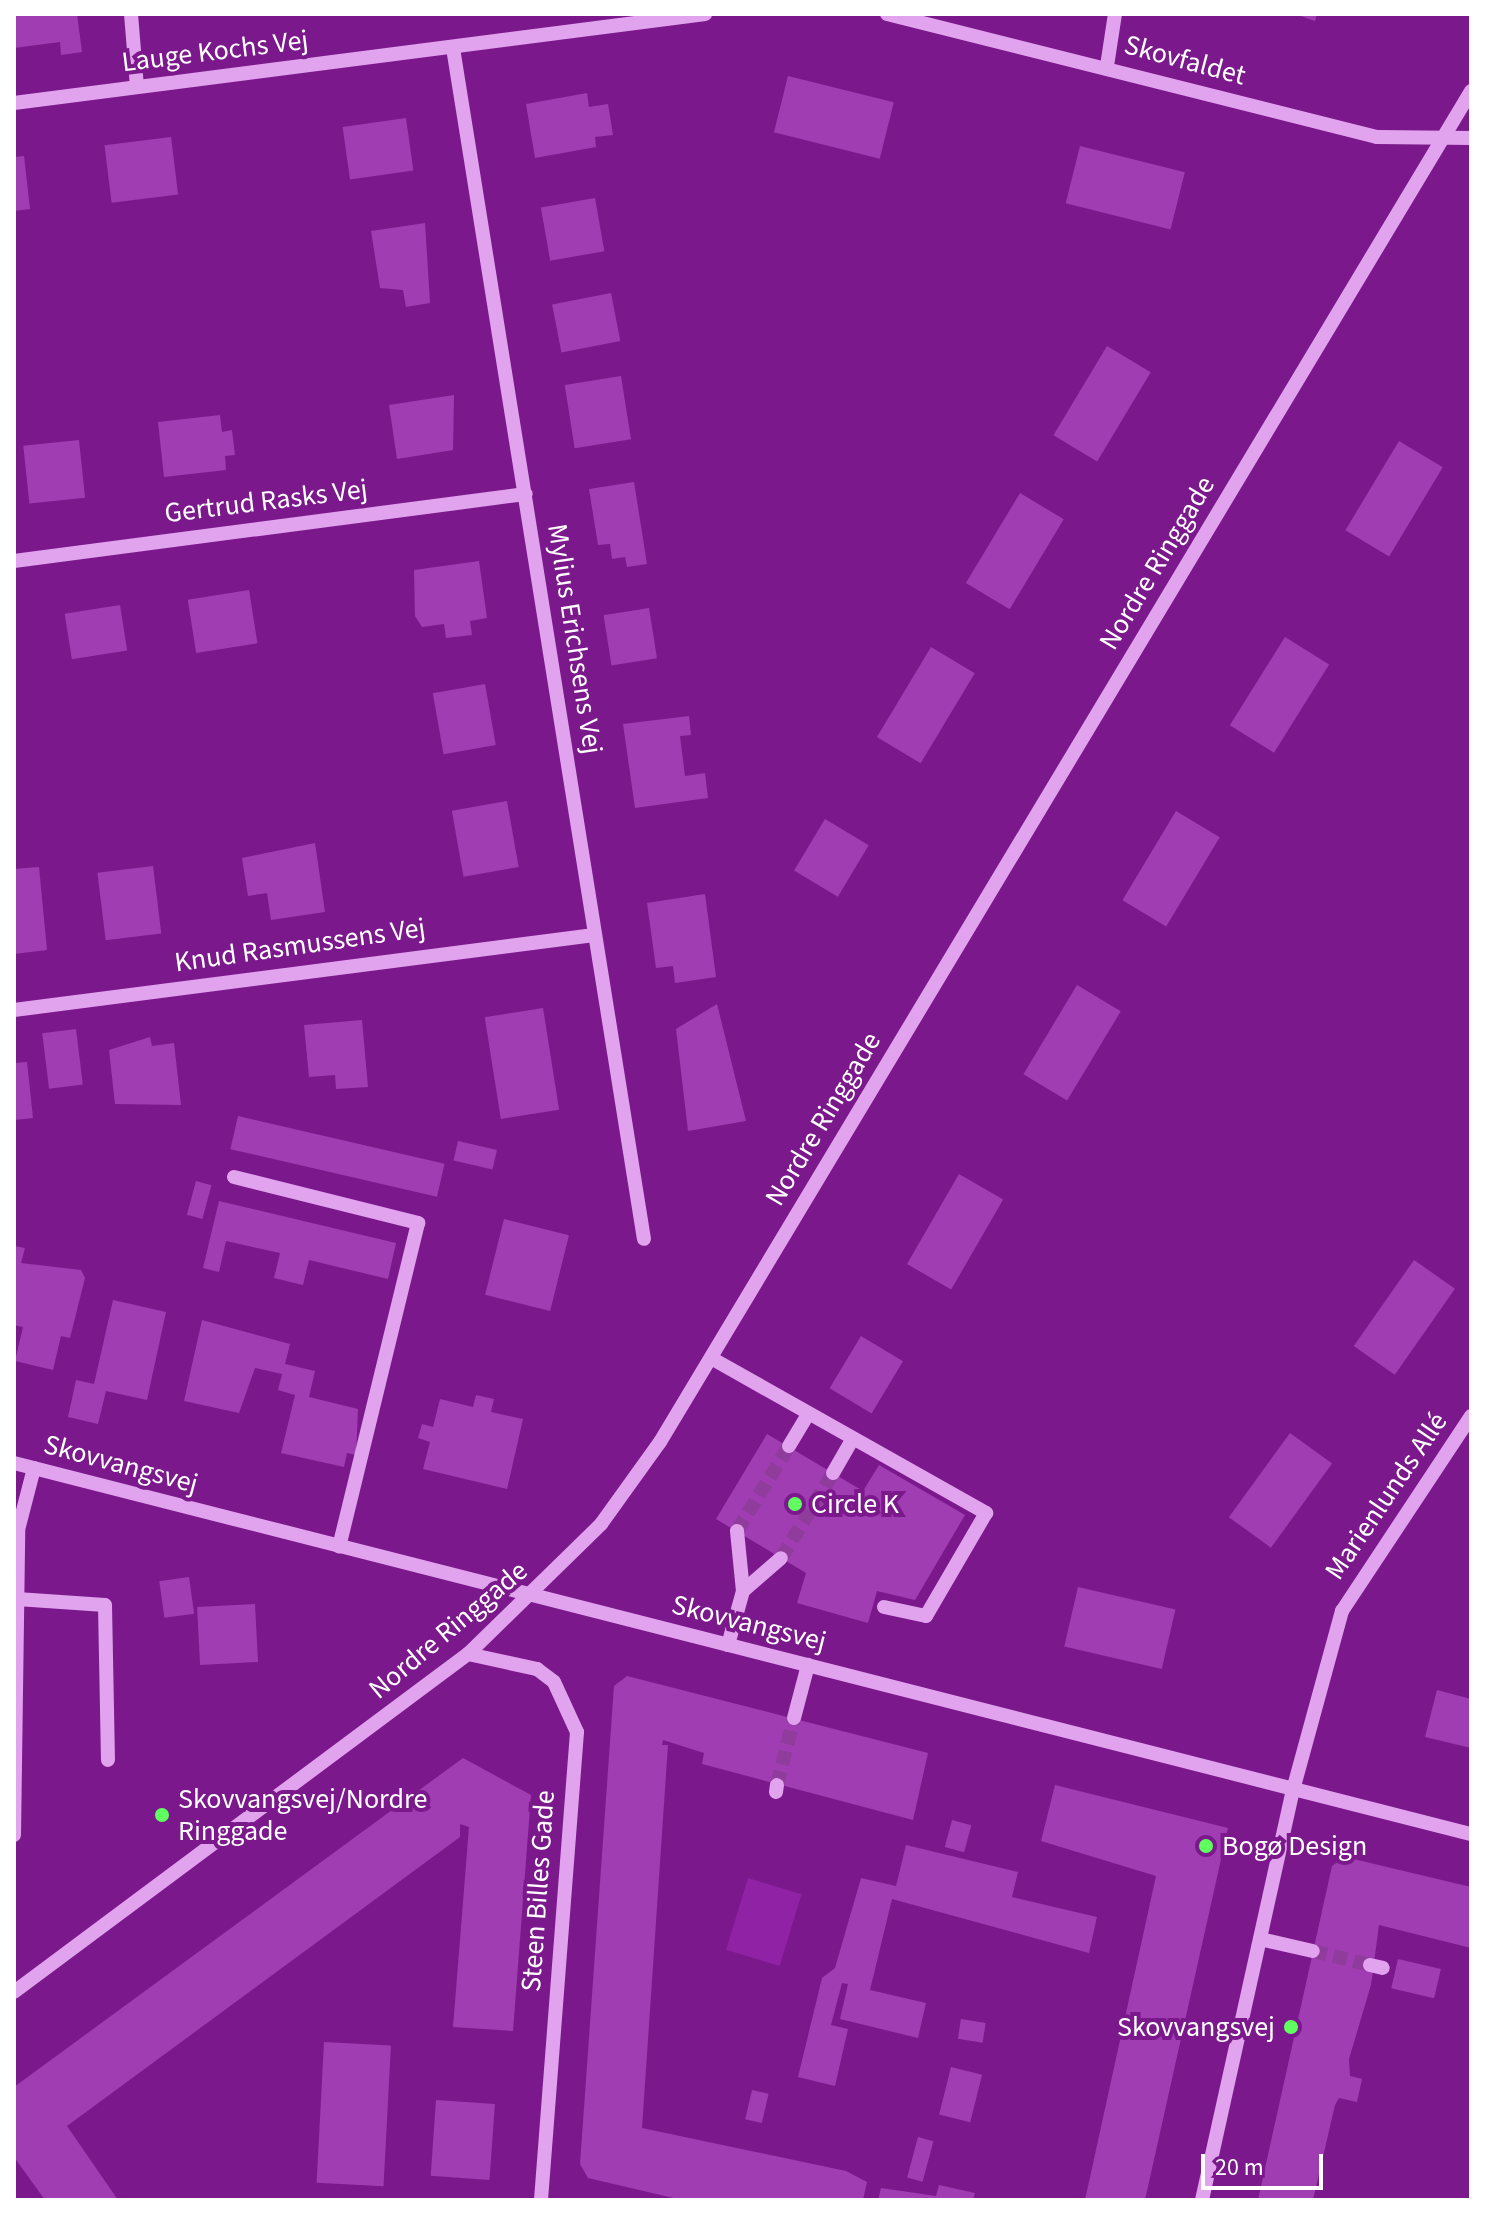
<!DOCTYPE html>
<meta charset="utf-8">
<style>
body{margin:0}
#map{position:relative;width:1485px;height:2214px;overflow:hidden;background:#7b198c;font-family:"Source Sans 3",sans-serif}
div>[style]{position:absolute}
.green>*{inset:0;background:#9022a5;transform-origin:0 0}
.building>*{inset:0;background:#a03db2;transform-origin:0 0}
.minor-tunnel>*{height:14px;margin-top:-7px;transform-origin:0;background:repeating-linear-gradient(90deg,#8f3c9d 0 14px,transparent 0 21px)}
.minor>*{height:14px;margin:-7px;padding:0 7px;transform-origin:7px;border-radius:7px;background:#e2a3ee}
.dots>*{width:22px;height:22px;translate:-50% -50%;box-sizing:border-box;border:4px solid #7b198c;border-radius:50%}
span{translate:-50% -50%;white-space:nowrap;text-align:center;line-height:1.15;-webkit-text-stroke:8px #7b198c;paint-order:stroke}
.street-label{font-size:28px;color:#fff}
.poi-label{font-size:28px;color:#fff}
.left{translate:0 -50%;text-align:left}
.right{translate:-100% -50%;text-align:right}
.frame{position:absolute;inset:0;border:16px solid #fff;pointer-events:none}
.scale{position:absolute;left:1201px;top:2154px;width:122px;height:36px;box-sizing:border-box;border:4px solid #fff;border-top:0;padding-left:10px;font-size:24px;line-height:28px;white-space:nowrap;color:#fff;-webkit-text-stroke:6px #7b198c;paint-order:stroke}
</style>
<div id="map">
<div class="green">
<div style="left:748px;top:1878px;width:56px;height:75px;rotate:17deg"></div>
</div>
<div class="building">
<div style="clip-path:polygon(14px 14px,77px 14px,82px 52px,61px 55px,60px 42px,14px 48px)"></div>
<div style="clip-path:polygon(1295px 14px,1317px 14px,1315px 21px)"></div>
<div style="left:788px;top:76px;width:109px;height:58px;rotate:14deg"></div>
<div style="clip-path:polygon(587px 93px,589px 107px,608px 104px,613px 135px,595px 137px,596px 147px,535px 158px,526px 104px)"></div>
<div style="left:406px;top:118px;width:53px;height:64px;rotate:82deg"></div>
<div style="left:171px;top:137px;width:58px;height:67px;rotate:83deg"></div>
<div style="left:1080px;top:146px;width:108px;height:59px;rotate:14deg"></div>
<div style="clip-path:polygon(24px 156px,30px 209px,14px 211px,14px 157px)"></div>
<div style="left:595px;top:198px;width:54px;height:55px;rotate:80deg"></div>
<div style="clip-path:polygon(425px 223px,430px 303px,406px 307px,403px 290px,380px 288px,371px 231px)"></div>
<div style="left:611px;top:293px;width:49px;height:60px;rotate:79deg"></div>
<div style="left:1107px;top:346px;width:51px;height:104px;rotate:31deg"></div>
<div style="left:621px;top:376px;width:64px;height:57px;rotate:81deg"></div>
<div style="clip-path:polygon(454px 395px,453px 450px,397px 459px,389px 405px)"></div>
<div style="clip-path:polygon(220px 415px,222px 432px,232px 430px,235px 455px,225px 456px,226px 470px,164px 477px,158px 422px)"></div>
<div style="left:79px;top:440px;width:58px;height:56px;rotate:84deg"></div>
<div style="left:1399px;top:441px;width:51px;height:104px;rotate:31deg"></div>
<div style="clip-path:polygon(634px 482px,647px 564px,627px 567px,625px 557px,612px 559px,610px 544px,598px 545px,589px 489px)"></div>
<div style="left:1020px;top:493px;width:51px;height:105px;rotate:31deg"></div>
<div style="clip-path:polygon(479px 561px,487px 618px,470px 621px,472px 635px,446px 638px,444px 624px,422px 627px,415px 616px,414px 570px)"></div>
<div style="left:249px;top:590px;width:54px;height:62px;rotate:81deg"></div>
<div style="left:120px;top:605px;width:46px;height:56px;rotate:81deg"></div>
<div style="left:649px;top:608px;width:51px;height:46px;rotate:81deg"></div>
<div style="left:1285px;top:637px;width:52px;height:104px;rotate:32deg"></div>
<div style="left:931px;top:647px;width:51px;height:105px;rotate:31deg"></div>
<div style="left:485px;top:684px;width:62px;height:53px;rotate:80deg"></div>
<div style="clip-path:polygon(689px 716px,691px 735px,680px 736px,685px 776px,705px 773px,708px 798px,635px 808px,623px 724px)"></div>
<div style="left:507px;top:801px;width:67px;height:56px;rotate:80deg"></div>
<div style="left:1176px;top:811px;width:51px;height:104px;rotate:31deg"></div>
<div style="left:825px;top:819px;width:51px;height:60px;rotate:31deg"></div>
<div style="clip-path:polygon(315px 843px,325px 912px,271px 920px,267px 893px,248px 896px,242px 858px)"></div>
<div style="left:153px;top:866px;width:68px;height:56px;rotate:83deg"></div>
<div style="clip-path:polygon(39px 867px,47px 950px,14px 954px,14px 869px)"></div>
<div style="clip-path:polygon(705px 894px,716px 977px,675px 983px,673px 966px,656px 968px,647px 903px)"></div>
<div style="left:1077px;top:985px;width:51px;height:104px;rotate:31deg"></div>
<div style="clip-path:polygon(717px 1004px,746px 1121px,688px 1131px,676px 1029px)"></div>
<div style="left:543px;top:1008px;width:103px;height:59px;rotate:81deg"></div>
<div style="clip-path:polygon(362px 1020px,368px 1087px,336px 1089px,335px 1075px,309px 1077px,304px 1025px)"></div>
<div style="left:76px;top:1029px;width:56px;height:34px;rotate:83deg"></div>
<div style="clip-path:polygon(150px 1037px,152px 1046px,174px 1043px,181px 1105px,115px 1104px,109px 1050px)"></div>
<div style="clip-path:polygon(27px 1062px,33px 1118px,14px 1120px,14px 1063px)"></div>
<div style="left:238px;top:1116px;width:212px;height:34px;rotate:13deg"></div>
<div style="left:458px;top:1141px;width:40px;height:20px;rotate:13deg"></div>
<div style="left:959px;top:1174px;width:51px;height:104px;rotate:30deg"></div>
<div style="left:196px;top:1181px;width:16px;height:35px;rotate:15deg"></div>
<div style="clip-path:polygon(219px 1201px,396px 1243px,388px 1279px,309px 1260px,303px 1285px,274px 1278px,280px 1253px,226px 1241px,219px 1272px,203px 1268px)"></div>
<div style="left:504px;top:1219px;width:67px;height:78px;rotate:14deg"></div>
<div style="clip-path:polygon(14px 1246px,25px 1248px,21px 1263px,81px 1270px,85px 1278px,70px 1338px,61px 1336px,53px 1370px,15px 1361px,23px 1327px,14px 1325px)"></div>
<div style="left:1414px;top:1260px;width:50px;height:105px;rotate:35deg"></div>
<div style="clip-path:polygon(113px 1300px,166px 1312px,147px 1400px,106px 1391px,98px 1424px,68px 1417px,76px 1380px,94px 1384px)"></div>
<div style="clip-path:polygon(202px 1320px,290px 1344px,285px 1364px,315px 1371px,309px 1397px,358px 1409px,356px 1455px,347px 1453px,344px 1467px,281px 1453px,295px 1395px,278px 1390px,282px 1374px,255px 1368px,239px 1413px,184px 1401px)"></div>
<div style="left:861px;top:1336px;width:49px;height:61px;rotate:31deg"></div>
<div style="clip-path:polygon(476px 1395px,494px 1399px,491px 1412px,523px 1419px,507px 1489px,423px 1469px,430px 1442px,418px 1438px,422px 1424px,433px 1427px,440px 1399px,473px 1407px)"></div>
<div style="left:1290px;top:1433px;width:52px;height:104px;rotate:36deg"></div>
<div style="clip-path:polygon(767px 1434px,863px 1491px,879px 1465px,965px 1515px,915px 1600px,877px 1591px,868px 1623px,797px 1603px,806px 1573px,716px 1519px)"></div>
<div style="left:189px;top:1577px;width:37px;height:30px;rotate:82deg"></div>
<div style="left:1078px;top:1587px;width:100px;height:61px;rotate:13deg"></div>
<div style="left:255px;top:1604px;width:58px;height:58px;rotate:87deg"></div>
<div style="clip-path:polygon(627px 1676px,928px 1753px,913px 1820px,702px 1764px,704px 1753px,663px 1740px,662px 1745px,668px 1745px,642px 2128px,846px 2171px,867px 2182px,863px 2200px,682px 2200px,588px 2178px,580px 2164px,614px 1686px)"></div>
<div style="clip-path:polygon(1437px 1690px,1471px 1699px,1471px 1748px,1425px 1737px)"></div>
<div style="clip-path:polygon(463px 1758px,531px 1795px,513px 2031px,453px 2027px,469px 1827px,460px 1824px,460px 1837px,67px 2126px,118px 2200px,45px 2200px,14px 2157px,14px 2087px)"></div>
<div style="clip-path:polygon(1055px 1785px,1228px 1828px,1145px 2200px,1085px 2200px,1156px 1876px,1041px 1841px)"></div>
<div style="left:952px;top:1820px;width:20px;height:28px;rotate:15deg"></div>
<div style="clip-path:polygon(906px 1845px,1018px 1872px,1012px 1897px,1097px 1917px,1089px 1953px,892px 1899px,870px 1990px,926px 2003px,918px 2038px,840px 2019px,848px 1984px,842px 1983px,831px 2025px,848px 2029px,835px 2086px,798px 2077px,822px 1978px,835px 1968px,861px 1878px,896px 1886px)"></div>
<div style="clip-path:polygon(1345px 1857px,1471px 1887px,1471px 1948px,1379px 1925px,1371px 1985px,1349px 2059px,1350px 2076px,1362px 2079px,1357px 2102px,1339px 2098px,1335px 2105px,1313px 2200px,1258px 2200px,1332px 1866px)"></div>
<div style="left:1398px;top:1959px;width:44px;height:30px;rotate:13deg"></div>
<div style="left:961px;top:2019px;width:25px;height:20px;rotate:9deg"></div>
<div style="left:324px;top:2042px;width:67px;height:141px;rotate:3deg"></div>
<div style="left:951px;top:2067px;width:32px;height:49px;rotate:14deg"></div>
<div style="left:752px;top:2090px;width:17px;height:30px;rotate:13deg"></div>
<div style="left:436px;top:2100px;width:59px;height:76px;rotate:4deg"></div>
<div style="left:918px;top:2137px;width:16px;height:42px;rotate:15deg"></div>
<div style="clip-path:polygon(939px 2185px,975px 2193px,973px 2200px,878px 2200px,881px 2188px,936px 2196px)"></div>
</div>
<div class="minor-tunnel">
<div style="left:737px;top:1531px;width:100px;rotate:-58.5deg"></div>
<div style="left:781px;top:1558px;width:100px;rotate:-58.5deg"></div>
<div style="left:777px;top:1785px;width:69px;rotate:-75.8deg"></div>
<div style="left:1313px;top:1951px;width:59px;rotate:13.8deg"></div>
</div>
<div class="minor">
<div style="left:131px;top:14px;width:73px;rotate:85.3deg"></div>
<div style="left:887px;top:14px;width:505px;rotate:14.09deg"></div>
<div style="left:1377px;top:137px;width:94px;rotate:0.6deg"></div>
<div style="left:453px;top:48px;width:1206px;rotate:80.89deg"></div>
<div style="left:1107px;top:66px;width:53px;rotate:-81.3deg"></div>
<div style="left:14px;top:103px;width:697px;rotate:-7.34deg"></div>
<div style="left:14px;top:561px;width:516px;rotate:-7.46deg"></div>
<div style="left:14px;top:1010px;width:585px;rotate:-7.37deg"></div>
<div style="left:234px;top:1177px;width:190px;rotate:14deg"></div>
<div style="left:418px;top:1223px;width:333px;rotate:103.7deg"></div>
<div style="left:711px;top:1358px;width:316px;rotate:29.4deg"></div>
<div style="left:986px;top:1513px;width:119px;rotate:120.2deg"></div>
<div style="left:926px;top:1616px;width:43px;rotate:-167.9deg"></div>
<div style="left:789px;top:1446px;width:35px;rotate:-59deg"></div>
<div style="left:14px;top:1463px;width:1503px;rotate:14.29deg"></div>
<div style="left:833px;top:1473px;width:36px;rotate:-60deg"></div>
<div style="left:737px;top:1531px;width:60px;rotate:84.3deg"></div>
<div style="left:17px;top:1599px;width:88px;rotate:3.9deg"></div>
<div style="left:105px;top:1605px;width:155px;rotate:88.9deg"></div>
<div style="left:728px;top:1645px;width:56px;rotate:-74.5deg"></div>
<div style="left:743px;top:1591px;width:50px;rotate:-41deg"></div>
<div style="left:468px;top:1654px;width:71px;rotate:12.3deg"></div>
<div style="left:537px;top:1669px;width:21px;rotate:37deg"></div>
<div style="left:554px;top:1682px;width:55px;rotate:65.3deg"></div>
<div style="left:577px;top:1732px;width:469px;rotate:94.4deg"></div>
<div style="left:794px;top:1718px;width:55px;rotate:-75.2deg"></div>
<div style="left:776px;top:1792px;width:7px;rotate:-82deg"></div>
<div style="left:14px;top:1835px;width:305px;rotate:-89.2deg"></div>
<div style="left:18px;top:1530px;width:64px;rotate:-75.5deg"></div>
<div style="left:1260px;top:1939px;width:54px;rotate:12.8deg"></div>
<div style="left:1370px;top:1965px;width:13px;rotate:13deg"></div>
<div style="left:14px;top:1992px;width:566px;rotate:-36.67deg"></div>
<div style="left:468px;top:1654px;width:186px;rotate:-44.3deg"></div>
<div style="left:601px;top:1524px;width:101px;rotate:-54.3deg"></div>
<div style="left:660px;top:1442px;width:1576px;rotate:-59.02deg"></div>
<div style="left:1202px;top:2200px;width:420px;rotate:-77.5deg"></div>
<div style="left:1293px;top:1790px;width:186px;rotate:-74.7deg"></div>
<div style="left:1342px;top:1611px;width:234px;rotate:-56.5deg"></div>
</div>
<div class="dots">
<div style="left:795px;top:1504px;background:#60ff60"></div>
<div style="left:162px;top:1815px;background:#60ff60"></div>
<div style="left:1206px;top:1846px;background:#60ff60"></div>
<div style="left:1291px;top:2027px;background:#60ff60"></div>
</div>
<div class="street-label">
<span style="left:215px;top:51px;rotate:-7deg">Lauge Kochs Vej</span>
<span style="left:1185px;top:60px;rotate:15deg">Skovfaldet</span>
<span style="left:266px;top:501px;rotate:-7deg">Gertrud Rasks Vej</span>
<span style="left:1157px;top:563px;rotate:-59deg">Nordre Ringgade</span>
<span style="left:575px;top:639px;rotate:81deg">Mylius Erichsens Vej</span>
<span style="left:300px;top:945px;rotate:-8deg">Knud Rasmussens Vej</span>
<span style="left:823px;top:1119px;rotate:-59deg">Nordre Ringgade</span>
<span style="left:121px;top:1464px;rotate:15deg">Skovvangsvej</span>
<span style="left:1386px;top:1496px;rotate:-56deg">Marienlunds Allé</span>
<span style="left:749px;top:1623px;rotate:14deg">Skovvangsvej</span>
<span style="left:448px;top:1630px;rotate:-40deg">Nordre Ringgade</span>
<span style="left:538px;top:1891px;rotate:-86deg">Steen Billes Gade</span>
</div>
<div class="poi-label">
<span class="left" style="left:811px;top:1504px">Circle K</span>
<span class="left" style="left:178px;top:1815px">Skovvangsvej/Nordre<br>Ringgade</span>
<span class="left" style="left:1222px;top:1846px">Bogø Design</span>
<span class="right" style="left:1275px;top:2027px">Skovvangsvej</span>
</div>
<div class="frame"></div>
<div class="scale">20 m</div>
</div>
